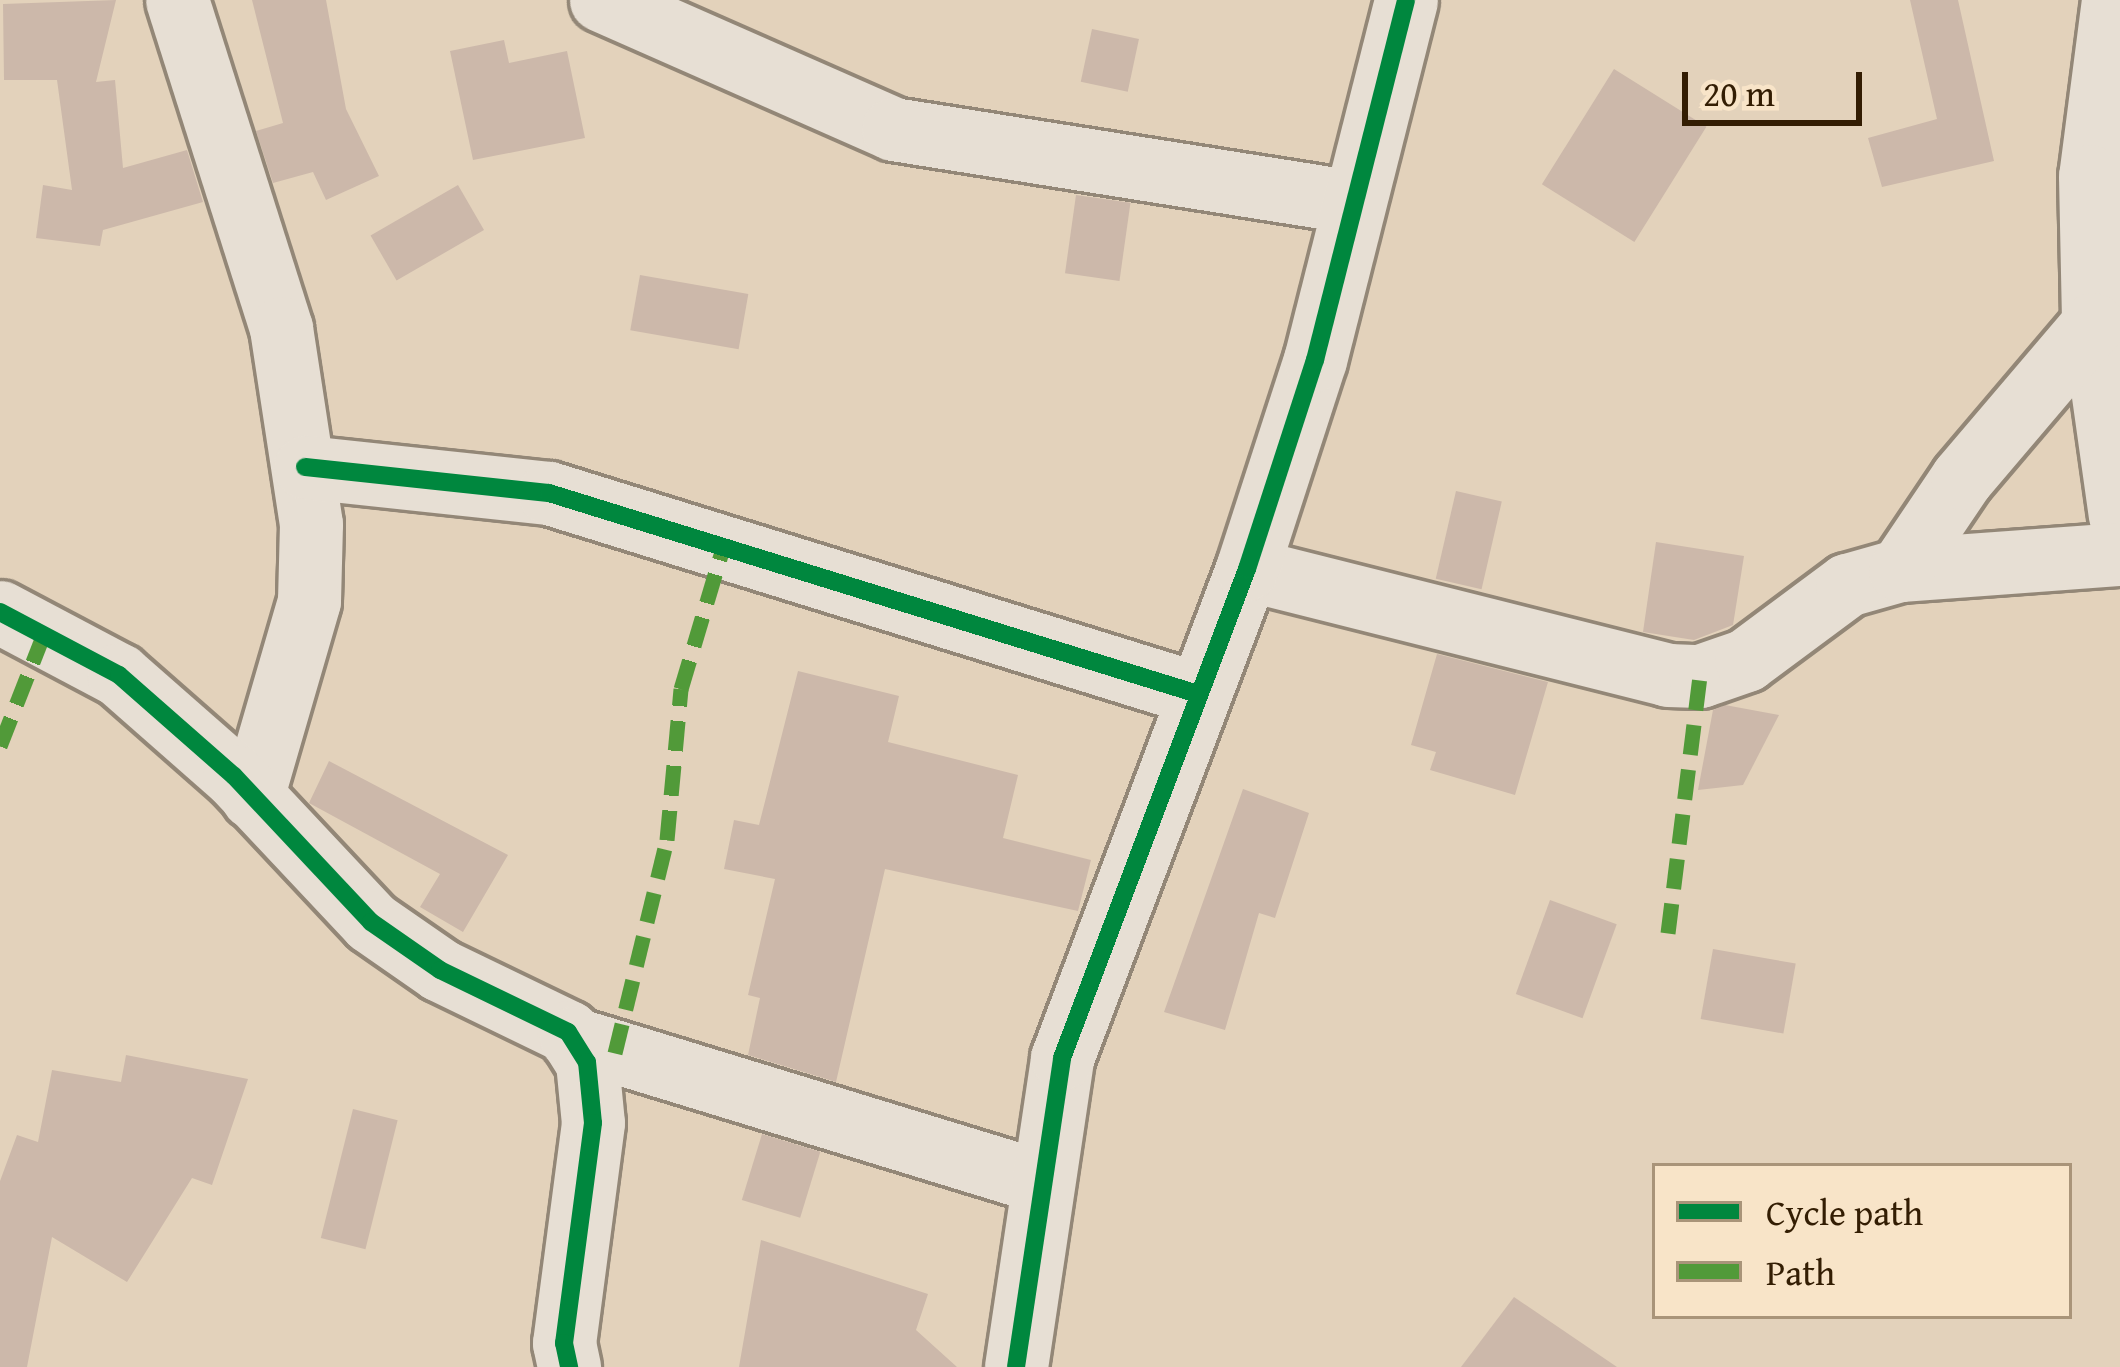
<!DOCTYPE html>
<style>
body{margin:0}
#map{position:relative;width:2120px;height:1367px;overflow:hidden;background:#e3d2bb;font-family:"Gentium Book Plus",serif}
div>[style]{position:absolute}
.building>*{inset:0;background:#ccb8aa;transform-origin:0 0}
.roads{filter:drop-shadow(3px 0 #938777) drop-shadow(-3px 0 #938777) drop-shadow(0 3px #938777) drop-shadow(0 -3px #938777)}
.street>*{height:63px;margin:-31.5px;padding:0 31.5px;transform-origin:31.5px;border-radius:31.5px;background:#e7dfd4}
.quiet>*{height:15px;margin-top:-7.5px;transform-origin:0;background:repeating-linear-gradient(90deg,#519a39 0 30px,transparent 0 45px)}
.cycleway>*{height:18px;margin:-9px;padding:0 9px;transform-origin:9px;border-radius:9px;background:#00873e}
span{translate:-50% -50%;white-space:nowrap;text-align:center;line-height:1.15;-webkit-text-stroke:10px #f8e4c8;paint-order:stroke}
.legend{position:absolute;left:1652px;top:1163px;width:420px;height:156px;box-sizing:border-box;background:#f8e4c8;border:3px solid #a99479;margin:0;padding:15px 21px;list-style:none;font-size:36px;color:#331d03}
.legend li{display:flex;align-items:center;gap:24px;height:60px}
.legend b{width:60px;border:3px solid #a99479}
.scale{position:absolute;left:1682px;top:72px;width:180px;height:54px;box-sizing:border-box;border:6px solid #331d03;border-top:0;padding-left:15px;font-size:36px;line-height:42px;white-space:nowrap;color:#331d03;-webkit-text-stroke:9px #f8e4c8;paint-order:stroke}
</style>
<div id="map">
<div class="building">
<div style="clip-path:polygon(116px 0,96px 82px,115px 80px,123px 168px,187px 150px,203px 202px,103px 230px,100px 246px,36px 238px,43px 185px,72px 190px,57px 80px,4px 80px,3px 4px)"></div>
<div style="clip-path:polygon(252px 0,326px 0,346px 109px,379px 176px,326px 200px,313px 172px,273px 183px,256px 131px,283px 123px)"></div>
<div style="clip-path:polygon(1910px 0,1958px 0,1994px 161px,1882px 187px,1868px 138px,1937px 119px)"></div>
<div style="left:1092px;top:29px;width:48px;height:54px;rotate:12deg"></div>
<div style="clip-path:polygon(504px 40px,509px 63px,567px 51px,585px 138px,473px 160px,450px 51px)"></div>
<div style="left:1614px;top:69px;width:109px;height:136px;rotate:32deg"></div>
<div style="left:458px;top:185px;width:52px;height:101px;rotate:60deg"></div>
<div style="left:1076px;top:195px;width:55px;height:79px;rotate:8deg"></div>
<div style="left:640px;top:275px;width:110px;height:56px;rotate:10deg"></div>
<div style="left:1456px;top:491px;width:47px;height:90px;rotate:13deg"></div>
<div style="clip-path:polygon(1656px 542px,1744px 556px,1733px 625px,1694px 640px,1643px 632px)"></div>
<div style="clip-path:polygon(1437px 654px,1548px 682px,1515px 795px,1430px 770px,1436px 752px,1411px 745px)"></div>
<div style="clip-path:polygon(798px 671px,899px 696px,888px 742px,1018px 775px,1003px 838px,1091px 860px,1078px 911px,885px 869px,836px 1082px,748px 1055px,760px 998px,748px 995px,775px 879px,724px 869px,734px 820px,759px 825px)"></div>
<div style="clip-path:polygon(1725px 705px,1779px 715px,1743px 785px,1698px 790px,1713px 710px)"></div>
<div style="clip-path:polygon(329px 761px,508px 855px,463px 932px,420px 907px,440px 874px,309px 803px)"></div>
<div style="clip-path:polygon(1243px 789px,1309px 813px,1275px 918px,1259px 913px,1225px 1030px,1164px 1012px)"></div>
<div style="left:1550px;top:900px;width:71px;height:100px;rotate:20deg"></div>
<div style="left:1713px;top:949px;width:84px;height:71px;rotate:10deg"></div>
<div style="clip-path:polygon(126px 1055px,248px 1079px,212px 1185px,192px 1178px,127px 1282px,52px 1237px,27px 1367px,0 1367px,0 1181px,17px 1135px,38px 1142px,52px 1070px,121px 1082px)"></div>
<div style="left:353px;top:1109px;width:46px;height:133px;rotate:14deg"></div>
<div style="left:762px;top:1134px;width:61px;height:69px;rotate:17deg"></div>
<div style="clip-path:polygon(761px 1240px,928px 1294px,916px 1330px,957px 1367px,739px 1367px)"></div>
<div style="clip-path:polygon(1514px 1297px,1617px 1367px,1461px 1367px)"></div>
</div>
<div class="roads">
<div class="street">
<div style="left:177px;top:0;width:344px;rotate:72.4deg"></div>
<div style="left:281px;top:328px;width:198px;rotate:81.3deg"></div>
<div style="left:311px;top:524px;width:77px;rotate:91.5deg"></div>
<div style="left:309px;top:601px;width:204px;rotate:106.2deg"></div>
<div style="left:601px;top:0;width:319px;rotate:23.8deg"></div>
<div style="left:893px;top:129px;width:465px;rotate:9deg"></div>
<div style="left:2113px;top:0;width:177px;rotate:97.4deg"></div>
<div style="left:2090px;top:176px;width:148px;rotate:88.8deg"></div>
<div style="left:2093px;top:324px;width:193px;rotate:82deg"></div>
<div style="left:305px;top:467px;width:245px;rotate:6.1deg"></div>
<div style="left:549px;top:493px;width:679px;rotate:17.21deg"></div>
<div style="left:1247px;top:569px;width:434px;rotate:14.1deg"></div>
<div style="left:1668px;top:675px;width:32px;rotate:2deg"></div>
<div style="left:1700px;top:676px;width:49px;rotate:-19.2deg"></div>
<div style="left:1746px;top:660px;width:126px;rotate:-36.6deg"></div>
<div style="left:1847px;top:585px;width:55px;rotate:-15.8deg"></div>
<div style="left:1900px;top:570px;width:221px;rotate:-4.2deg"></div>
<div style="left:1900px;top:570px;width:111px;rotate:-56deg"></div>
<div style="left:1962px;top:478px;width:202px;rotate:-49.6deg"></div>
<div style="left:0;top:612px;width:135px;rotate:27.9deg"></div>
<div style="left:119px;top:675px;width:153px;rotate:41.3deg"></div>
<div style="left:234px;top:776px;width:200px;rotate:46.8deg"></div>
<div style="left:371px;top:922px;width:84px;rotate:34.8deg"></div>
<div style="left:440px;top:970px;width:142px;rotate:25.8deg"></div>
<div style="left:568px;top:1032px;width:36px;rotate:58deg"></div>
<div style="left:587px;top:1062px;width:61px;rotate:84.4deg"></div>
<div style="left:593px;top:1123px;width:222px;rotate:97.5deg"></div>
<div style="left:564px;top:1343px;width:25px;rotate:78deg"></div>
<div style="left:571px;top:1038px;width:492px;rotate:17deg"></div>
<div style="left:1016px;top:1367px;width:312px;rotate:-81.5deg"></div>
<div style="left:1062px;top:1058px;width:523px;rotate:-69.28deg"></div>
<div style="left:1247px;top:569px;width:220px;rotate:-72deg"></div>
<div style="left:1315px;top:360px;width:371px;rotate:-75.8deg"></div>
</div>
</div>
<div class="quiet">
<div style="left:0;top:746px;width:123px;rotate:-68.6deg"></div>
<div style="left:1668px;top:933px;width:259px;rotate:-82.9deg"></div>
<div style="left:615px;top:1053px;width:219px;rotate:-76.3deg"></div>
<div style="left:667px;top:840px;width:152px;rotate:-84.7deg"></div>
<div style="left:681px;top:689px;width:150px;rotate:-73.4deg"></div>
</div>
<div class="cycleway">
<div style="left:305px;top:467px;width:245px;rotate:6.1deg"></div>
<div style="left:549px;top:493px;width:679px;rotate:17.21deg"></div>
<div style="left:0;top:612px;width:135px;rotate:27.9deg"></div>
<div style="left:119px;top:675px;width:153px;rotate:41.3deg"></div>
<div style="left:234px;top:776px;width:200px;rotate:46.8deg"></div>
<div style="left:371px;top:922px;width:84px;rotate:34.8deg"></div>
<div style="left:440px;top:970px;width:142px;rotate:25.8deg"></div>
<div style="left:568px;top:1032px;width:36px;rotate:58deg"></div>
<div style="left:587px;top:1062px;width:61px;rotate:84.4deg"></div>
<div style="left:593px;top:1123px;width:222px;rotate:97.5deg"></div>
<div style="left:564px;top:1343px;width:25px;rotate:78deg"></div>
<div style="left:1016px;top:1367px;width:312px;rotate:-81.5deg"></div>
<div style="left:1062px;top:1058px;width:523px;rotate:-69.28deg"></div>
<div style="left:1247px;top:569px;width:220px;rotate:-72deg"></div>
<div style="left:1315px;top:360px;width:371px;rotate:-75.8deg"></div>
</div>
<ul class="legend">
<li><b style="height:15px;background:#00873e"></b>Cycle path</li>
<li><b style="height:15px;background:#519a39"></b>Path</li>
</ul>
<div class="scale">20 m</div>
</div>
